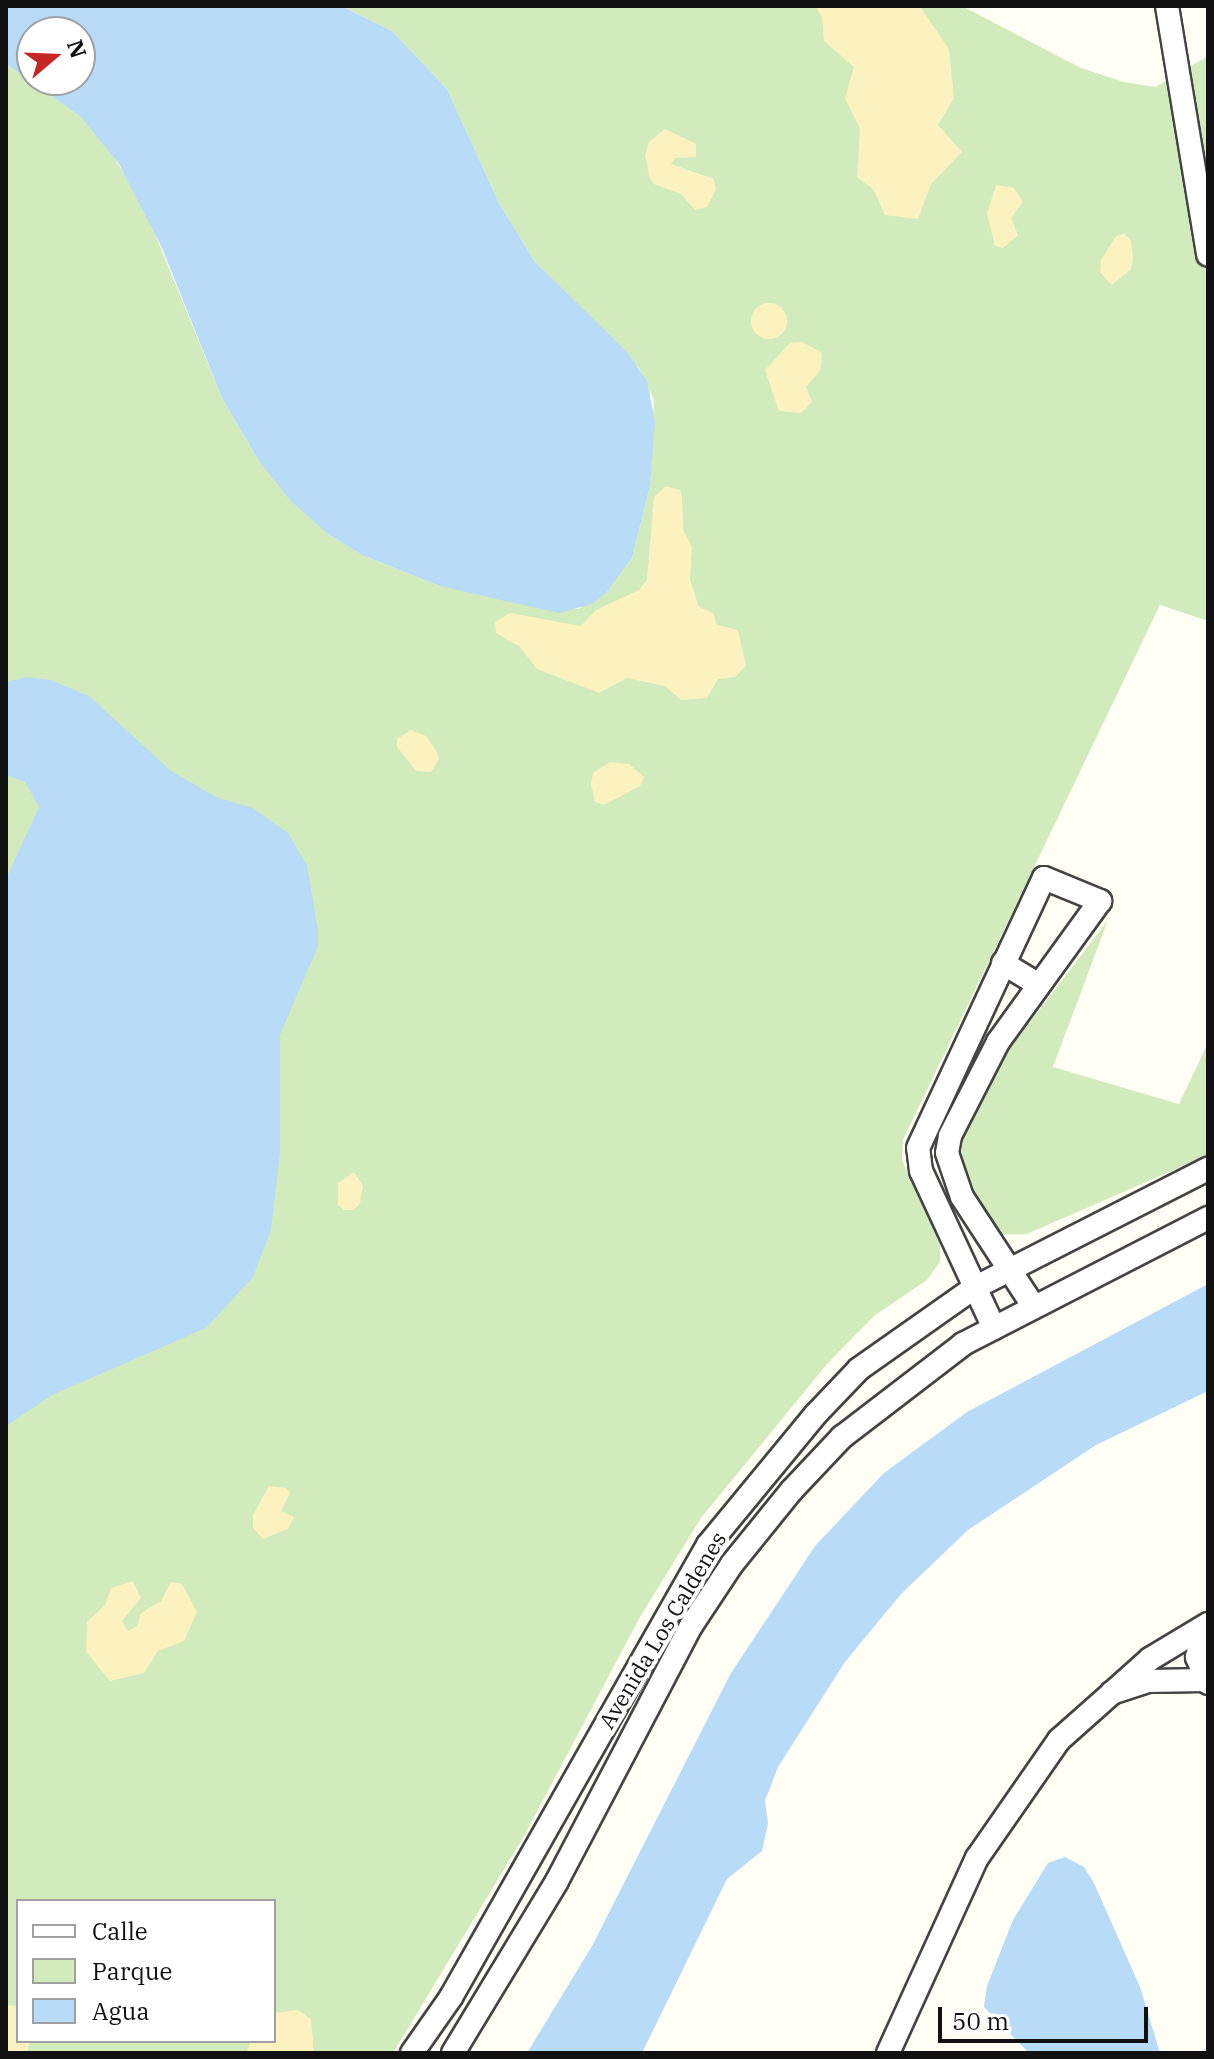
<!DOCTYPE html>
<style>
body{margin:0}
#map{position:relative;width:1214px;height:2059px;overflow:hidden;background:#fffef4;font-family:"IBM Plex Serif",serif}
div>[style]{position:absolute}
.green>*{inset:0;background:#d1ebbc}
.sand>*{inset:0;background:#fbf2c0}
.round{border-radius:50%}
.water>*{inset:0;background:#b8dbf7}
.roads{filter:drop-shadow(2px 0 #444) drop-shadow(-2px 0 #444) drop-shadow(0 2px #444) drop-shadow(0 -2px #444)}
.street>*{height:22px;margin:-11px;padding:0 11px;transform-origin:11px;border-radius:11px;background:#fff}
span{translate:-50% -50%;white-space:nowrap;text-align:center;line-height:1.15;-webkit-text-stroke:8px #fff;paint-order:stroke}
.street-label{font-size:22px;color:#111}
.frame{position:absolute;inset:0;border:8px solid #111;pointer-events:none}
.legend{position:absolute;left:16px;top:1899px;width:260px;height:144px;box-sizing:border-box;background:#fff;border:2px solid #a0a0a0;margin:0;padding:10px 14px;list-style:none;font-size:24px;color:#111}
.legend li{display:flex;align-items:center;gap:16px;height:40px}
.legend b{width:40px;border:2px solid #a0a0a0}
.north{position:absolute;left:16px;top:16px;width:80px;height:80px;box-sizing:border-box;background:#fff;border:2px solid #a0a0a0;border-radius:50%;rotate:71deg;font-size:22px;font-weight:700;line-height:32px;text-align:center;color:#111}
.north::after{content:'';display:block;margin:auto;width:28px;height:36px;background:#c52724;clip-path:polygon(50% 0,100% 100%,50% 72%,0 100%)}
.scale{position:absolute;left:938px;top:2007px;width:210px;height:36px;box-sizing:border-box;border:4px solid #111;border-top:0;padding-left:10px;font-size:24px;line-height:28px;white-space:nowrap;color:#111;-webkit-text-stroke:6px #fff;paint-order:stroke}
</style>
<div id="map">
<div class="green">
<div style="clip-path:polygon(evenodd,341px 6px,962px 6px,1081px 68px,1124px 82px,1155px 87px,1208px 56px,1208px 621px,1160px 605px,903px 1140px,902px 1160px,940px 1245px,940px 1262px,927px 1280px,874px 1316px,827px 1364px,701px 1518px,640px 1617px,523px 1838px,393px 2053px,6px 2053px,6px 64px,81px 117px,104px 142px,141px 200px,222px 398px,259px 461px,328px 534px,362px 555px,440px 586px,578px 609px,607px 592px,632px 558px,650px 486px,654px 400px,639px 368px,535px 262px,499px 203px,447px 89px,392px 31px,341px 6px,18px 1901px,274px 1901px,274px 2041px,18px 2041px,18px 1901px)"></div>
<div style="clip-path:polygon(1108px 920px,1053px 1067px,1179px 1104px,1208px 1043px,1208px 1155px,1027px 1234px,1001px 1235px,990px 1228px,961px 1175px,962px 1140px,1008px 1051px)"></div>
</div>
<div class="sand">
<div style="clip-path:polygon(815px 6px,921px 8px,949px 49px,954px 98px,938px 125px,962px 152px,931px 184px,918px 219px,885px 215px,873px 189px,857px 177px,860px 129px,845px 98px,854px 67px,824px 41px,822px 17px)"></div>
<div style="clip-path:polygon(665px 129px,696px 144px,696px 157px,675px 158px,671px 164px,714px 179px,716px 190px,707px 207px,695px 210px,681px 194px,654px 184px,649px 176px,645px 155px,649px 142px)"></div>
<div style="clip-path:polygon(996px 185px,1014px 188px,1023px 202px,1011px 218px,1018px 235px,1003px 248px,995px 246px,987px 214px)"></div>
<div style="clip-path:polygon(1124px 234px,1131px 240px,1133px 258px,1131px 269px,1112px 285px,1100px 272px,1101px 260px,1116px 236px)"></div>
<div class="round" style="left:751px;top:303px;width:36px;height:36px"></div>
<div style="clip-path:polygon(802px 342px,822px 353px,821px 369px,806px 387px,812px 402px,801px 413px,779px 411px,765px 370px,790px 343px)"></div>
<div style="clip-path:polygon(666px 486px,680px 490px,682px 496px,683px 530px,692px 547px,690px 580px,699px 607px,713px 613px,717px 625px,738px 630px,746px 666px,735px 677px,718px 679px,707px 698px,681px 700px,665px 686px,627px 678px,599px 693px,537px 669px,519px 646px,496px 633px,495px 622px,510px 613px,581px 626px,596px 610px,639px 590px,647px 580px,654px 497px)"></div>
<div style="clip-path:polygon(411px 730px,426px 736px,437px 752px,439px 759px,431px 772px,416px 771px,397px 747px,397px 739px)"></div>
<div style="clip-path:polygon(610px 762px,629px 764px,644px 777px,640px 786px,604px 805px,595px 802px,591px 784px,593px 773px)"></div>
<div style="clip-path:polygon(354px 1172px,363px 1186px,360px 1203px,354px 1210px,344px 1210px,338px 1205px,338px 1183px)"></div>
<div style="clip-path:polygon(269px 1486px,286px 1488px,290px 1493px,281px 1511px,294px 1517px,288px 1529px,263px 1539px,253px 1528px,253px 1515px)"></div>
<div style="clip-path:polygon(133px 1581px,141px 1598px,122px 1621px,128px 1631px,137px 1626px,141px 1613px,161px 1601px,171px 1582px,182px 1584px,197px 1612px,184px 1641px,158px 1651px,144px 1673px,110px 1681px,86px 1652px,87px 1622px,105px 1605px,111px 1588px)"></div>
<div style="clip-path:polygon(6px 2005px,18px 2006px,18px 2041px,30px 2041px,27px 2053px,6px 2053px)"></div>
<div style="clip-path:polygon(298px 2010px,311px 2019px,314px 2053px,246px 2053px,251px 2041px,274px 2041px,274px 2013px)"></div>
</div>
<div class="water">
<div style="clip-path:polygon(evenodd,6px 6px,341px 6px,392px 31px,447px 89px,499px 203px,535px 262px,627px 352px,647px 381px,655px 421px,650px 486px,632px 558px,607px 592px,592px 604px,559px 613px,440px 586px,362px 555px,328px 534px,290px 500px,259px 461px,222px 398px,162px 248px,119px 164px,81px 117px,6px 64px,6px 6px,32px 32px,80px 32px,80px 80px,32px 80px,32px 32px)"></div>
<div style="clip-path:polygon(27px 677px,51px 680px,89px 696px,171px 771px,218px 798px,253px 808px,288px 833px,307px 865px,318px 931px,318px 946px,280px 1035px,280px 1152px,271px 1230px,253px 1277px,206px 1328px,52px 1395px,6px 1426px,6px 879px,39px 807px,25px 782px,6px 775px,6px 682px)"></div>
<div style="clip-path:polygon(1208px 1284px,1208px 1391px,1096px 1445px,968px 1530px,901px 1594px,845px 1662px,778px 1767px,765px 1801px,768px 1824px,762px 1851px,727px 1879px,642px 2053px,527px 2053px,592px 1946px,731px 1673px,815px 1546px,884px 1473px,967px 1412px)"></div>
<div style="clip-path:polygon(1065px 1857px,1084px 1867px,1094px 1883px,1140px 1987px,1160px 2053px,1029px 2053px,984px 2007px,987px 1986px,1013px 1920px,1048px 1863px)"></div>
</div>
<div class="roads">
<div class="street">
<div style="left:1167px;top:6px;width:252px;rotate:80.6deg"></div>
<div style="left:1003px;top:963px;width:42px;rotate:31.4deg"></div>
<div style="left:994px;top:1328px;width:173px;rotate:-114.9deg"></div>
<div style="left:921px;top:1171px;width:23px;rotate:-97deg"></div>
<div style="left:918px;top:1148px;width:298px;rotate:-65deg"></div>
<div style="left:1044px;top:878px;width:61px;rotate:22.3deg"></div>
<div style="left:1100px;top:901px;width:174px;rotate:125.9deg"></div>
<div style="left:998px;top:1042px;width:106px;rotate:117.1deg"></div>
<div style="left:950px;top:1136px;width:17px;rotate:100deg"></div>
<div style="left:947px;top:1153px;width:46px;rotate:71.2deg"></div>
<div style="left:962px;top:1197px;width:131px;rotate:56.8deg"></div>
<div style="left:1208px;top:1626px;width:33px;rotate:110deg"></div>
<div style="left:1197px;top:1657px;width:28px;rotate:67deg"></div>
<div style="left:1205px;top:1680px;width:57px;rotate:179deg"></div>
<div style="left:1148px;top:1681px;width:38px;rotate:162deg"></div>
<div style="left:1112px;top:1693px;width:51px;rotate:-41.8deg"></div>
<div style="left:1150px;top:1659px;width:68px;rotate:-31.1deg"></div>
<div style="left:412px;top:2053px;width:68px;rotate:-55.1deg"></div>
<div style="left:451px;top:1997px;width:520px;rotate:-60.38deg"></div>
<div style="left:708px;top:1545px;width:170px;rotate:-50.5deg"></div>
<div style="left:816px;top:1414px;width:62px;rotate:-46.3deg"></div>
<div style="left:859px;top:1369px;width:141px;rotate:-35.2deg"></div>
<div style="left:974px;top:1288px;width:263px;rotate:-27deg"></div>
<div style="left:453px;top:2053px;width:201px;rotate:-58.8deg"></div>
<div style="left:557px;top:1881px;width:288px;rotate:-62.3deg"></div>
<div style="left:691px;top:1626px;width:74px;rotate:-56.5deg"></div>
<div style="left:732px;top:1564px;width:95px;rotate:-51deg"></div>
<div style="left:792px;top:1490px;width:73px;rotate:-46.7deg"></div>
<div style="left:842px;top:1437px;width:153px;rotate:-37.5deg"></div>
<div style="left:963px;top:1344px;width:276px;rotate:-27.2deg"></div>
<div style="left:888px;top:2053px;width:214px;rotate:-65.5deg"></div>
<div style="left:977px;top:1858px;width:144px;rotate:-55.2deg"></div>
<div style="left:1059px;top:1740px;width:71px;rotate:-41.6deg"></div>
</div>
</div>
<div class="street-label">
<span style="left:662px;top:1630px;rotate:-59deg">Avenida Los Caldenes</span>
</div>
<div class="frame"></div>
<ul class="legend">
<li><b style="height:10px;background:#fff"></b>Calle</li>
<li><b style="height:22px;background:#d1ebbc"></b>Parque</li>
<li><b style="height:22px;background:#b8dbf7"></b>Agua</li>
</ul>
<div class="north">N</div>
<div class="scale">50 m</div>
</div>
